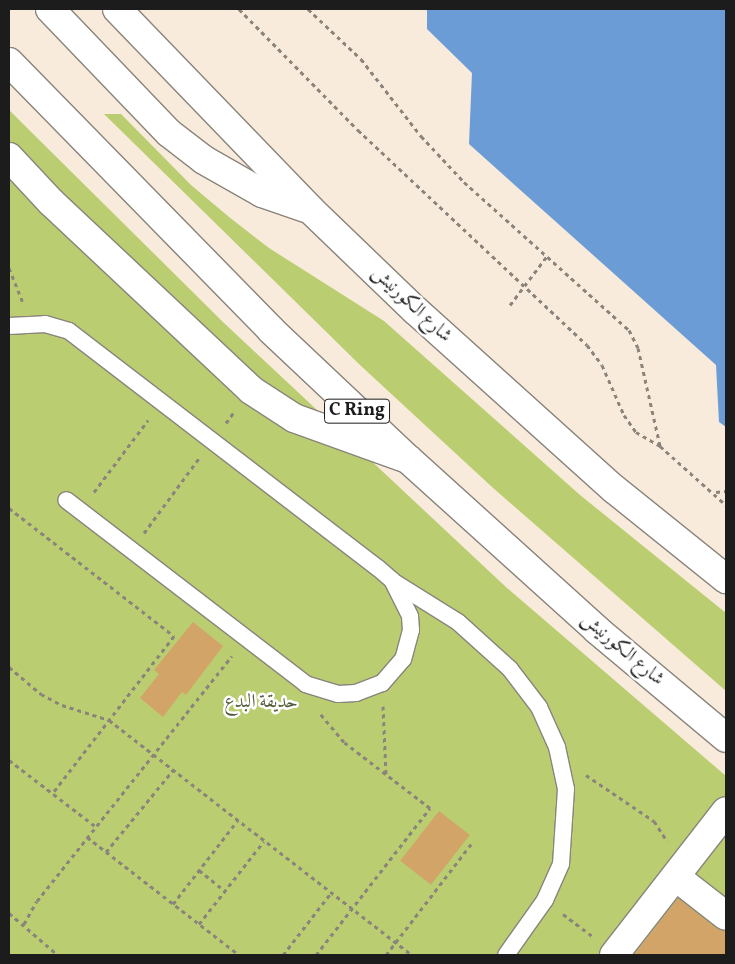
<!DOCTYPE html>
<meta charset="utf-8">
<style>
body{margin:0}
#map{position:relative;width:735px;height:964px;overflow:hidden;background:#f8ebdb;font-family:Vollkorn,Amiri,serif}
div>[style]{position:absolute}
.green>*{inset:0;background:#bacd71}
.water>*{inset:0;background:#6b9cd5}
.building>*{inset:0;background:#d2a467;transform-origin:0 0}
.path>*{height:3px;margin-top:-1.5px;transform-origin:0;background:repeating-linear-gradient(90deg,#8a847c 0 4px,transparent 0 8px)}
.roads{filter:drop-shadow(1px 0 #8a847c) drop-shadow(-1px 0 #8a847c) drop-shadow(0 1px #8a847c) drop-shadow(0 -1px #8a847c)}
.lane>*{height:16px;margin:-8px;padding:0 8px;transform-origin:8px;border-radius:8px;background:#fff}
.street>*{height:28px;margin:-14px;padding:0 14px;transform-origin:14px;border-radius:14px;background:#fff}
.highway>*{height:28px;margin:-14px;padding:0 14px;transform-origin:14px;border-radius:14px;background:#fff}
span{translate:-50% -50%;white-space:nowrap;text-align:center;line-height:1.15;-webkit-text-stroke:5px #fff;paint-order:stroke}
.shield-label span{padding:1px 4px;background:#fff;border:1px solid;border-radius:4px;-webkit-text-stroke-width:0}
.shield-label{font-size:18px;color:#1c1c1c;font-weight:700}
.street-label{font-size:19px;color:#1c1c1c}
.park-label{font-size:19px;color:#535a3a}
.frame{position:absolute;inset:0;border:10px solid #1c1c1c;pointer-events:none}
</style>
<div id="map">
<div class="green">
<div style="clip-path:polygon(9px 110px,224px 323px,507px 588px,726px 776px,726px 955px,9px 955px)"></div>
<div style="clip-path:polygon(104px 114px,121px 114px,191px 185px,229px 217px,269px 248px,384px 321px,580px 495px,726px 613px,726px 691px,492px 487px,360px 365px)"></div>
</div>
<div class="water">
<div style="clip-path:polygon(427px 9px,726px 9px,726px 427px,719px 422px,716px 365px,469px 144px,472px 73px,427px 29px)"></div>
</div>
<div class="building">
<div style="clip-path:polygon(193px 622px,223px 646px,186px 695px,182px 692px,163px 717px,140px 698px,159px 674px,154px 670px)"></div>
<div style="left:439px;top:811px;width:39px;height:63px;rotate:38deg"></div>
<div style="clip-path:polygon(678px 898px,716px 928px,726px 931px,726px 955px,634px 955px)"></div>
</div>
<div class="path">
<div style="left:239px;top:9px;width:170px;rotate:45.5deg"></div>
<div style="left:358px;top:130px;width:314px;rotate:43.2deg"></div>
<div style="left:587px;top:345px;width:25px;rotate:53deg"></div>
<div style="left:602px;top:365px;width:55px;rotate:66.3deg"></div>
<div style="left:624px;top:415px;width:21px;rotate:55deg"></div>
<div style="left:636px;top:432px;width:28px;rotate:30deg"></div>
<div style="left:660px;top:446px;width:89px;rotate:41.8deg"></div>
<div style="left:308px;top:9px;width:73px;rotate:43.3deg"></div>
<div style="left:361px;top:59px;width:98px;rotate:52.1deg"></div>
<div style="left:421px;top:136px;width:63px;rotate:46.9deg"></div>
<div style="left:464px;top:182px;width:222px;rotate:41.9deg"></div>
<div style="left:629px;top:330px;width:20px;rotate:63deg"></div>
<div style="left:638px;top:348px;width:100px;rotate:77.3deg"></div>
<div style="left:9px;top:268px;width:38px;rotate:68deg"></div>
<div style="left:510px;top:305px;width:61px;rotate:-52.9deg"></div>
<div style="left:226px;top:423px;width:14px;rotate:-54deg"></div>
<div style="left:94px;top:492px;width:90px;rotate:-53.1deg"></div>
<div style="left:716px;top:492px;width:10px;rotate:-6deg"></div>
<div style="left:9px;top:508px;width:209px;rotate:37.8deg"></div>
<div style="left:174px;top:636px;width:200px;rotate:127.7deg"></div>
<div style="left:144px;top:533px;width:93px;rotate:-53.7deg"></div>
<div style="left:9px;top:667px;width:42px;rotate:40.2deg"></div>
<div style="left:41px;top:694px;width:24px;rotate:28deg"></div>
<div style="left:62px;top:705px;width:49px;rotate:17.7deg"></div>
<div style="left:109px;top:720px;width:383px;rotate:37.8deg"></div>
<div style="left:383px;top:706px;width:69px;rotate:87.5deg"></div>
<div style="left:9px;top:760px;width:108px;rotate:37.5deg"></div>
<div style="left:586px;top:775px;width:82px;rotate:34.1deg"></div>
<div style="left:654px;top:821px;width:24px;rotate:57deg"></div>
<div style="left:87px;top:837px;width:192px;rotate:37.8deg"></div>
<div style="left:106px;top:852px;width:106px;rotate:-50.7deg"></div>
<div style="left:199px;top:870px;width:33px;rotate:39deg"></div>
<div style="left:173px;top:904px;width:106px;rotate:-52.3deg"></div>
<div style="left:9px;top:913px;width:65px;rotate:40.6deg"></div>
<div style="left:563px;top:914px;width:39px;rotate:37deg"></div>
<div style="left:24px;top:924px;width:26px;rotate:-61deg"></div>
<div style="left:37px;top:901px;width:313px;rotate:-51.5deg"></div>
<div style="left:199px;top:924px;width:105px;rotate:-51.9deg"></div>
<div style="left:283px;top:955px;width:78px;rotate:-52.3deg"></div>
<div style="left:316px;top:955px;width:186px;rotate:-52.2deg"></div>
<div style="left:430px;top:808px;width:108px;rotate:-142.5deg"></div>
<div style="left:344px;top:742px;width:39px;rotate:-130deg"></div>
<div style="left:386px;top:955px;width:141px;rotate:-52.5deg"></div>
</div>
<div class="roads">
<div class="lane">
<div style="left:9px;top:326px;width:36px;rotate:-3deg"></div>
<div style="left:45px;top:324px;width:25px;rotate:16deg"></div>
<div style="left:69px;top:331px;width:389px;rotate:37.5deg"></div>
<div style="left:378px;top:568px;width:18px;rotate:41deg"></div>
<div style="left:392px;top:580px;width:40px;rotate:63.4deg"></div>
<div style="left:410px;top:616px;width:14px;rotate:86deg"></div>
<div style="left:411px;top:630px;width:30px;rotate:105deg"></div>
<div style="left:403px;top:659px;width:32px;rotate:131deg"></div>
<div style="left:382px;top:683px;width:28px;rotate:159deg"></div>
<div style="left:356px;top:693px;width:18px;rotate:177deg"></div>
<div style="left:338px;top:694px;width:34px;rotate:-163deg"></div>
<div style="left:306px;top:684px;width:302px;rotate:-142.5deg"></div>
<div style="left:394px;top:582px;width:75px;rotate:32deg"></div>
<div style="left:458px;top:622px;width:70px;rotate:42.1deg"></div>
<div style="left:510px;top:669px;width:48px;rotate:52.7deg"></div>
<div style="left:539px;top:707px;width:44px;rotate:65.8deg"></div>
<div style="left:557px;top:747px;width:43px;rotate:77.9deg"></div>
<div style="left:566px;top:789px;width:75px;rotate:93.8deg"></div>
<div style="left:561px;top:864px;width:39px;rotate:114deg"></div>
<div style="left:545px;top:900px;width:67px;rotate:125.3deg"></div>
</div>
<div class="street">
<div style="left:9px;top:157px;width:62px;rotate:47deg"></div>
<div style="left:51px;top:202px;width:274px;rotate:43.2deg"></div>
<div style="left:251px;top:390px;width:51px;rotate:33.1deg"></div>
<div style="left:294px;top:418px;width:121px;rotate:19.8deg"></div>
<div style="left:676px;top:877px;width:63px;rotate:38deg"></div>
<div style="left:614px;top:955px;width:182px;rotate:-52.1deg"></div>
</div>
<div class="highway">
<div style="left:50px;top:9px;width:172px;rotate:46.2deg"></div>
<div style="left:169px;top:133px;width:44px;rotate:37.6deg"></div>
<div style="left:204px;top:160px;width:67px;rotate:29.6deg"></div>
<div style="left:262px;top:193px;width:46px;rotate:19.2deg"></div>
<div style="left:117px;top:9px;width:279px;rotate:46deg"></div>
<div style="left:311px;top:210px;width:144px;rotate:43.9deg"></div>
<div style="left:415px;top:310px;width:268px;rotate:42deg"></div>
<div style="left:614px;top:489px;width:144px;rotate:38.8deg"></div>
<div style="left:9px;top:62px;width:375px;rotate:45.6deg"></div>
<div style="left:271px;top:330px;width:188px;rotate:43.3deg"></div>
<div style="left:408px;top:459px;width:255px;rotate:42.1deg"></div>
<div style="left:597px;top:630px;width:168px;rotate:39.9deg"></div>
</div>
</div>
<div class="shield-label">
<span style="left:357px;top:411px">C Ring</span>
</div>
<div class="street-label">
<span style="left:411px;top:305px;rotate:43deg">شارع الكورنيش</span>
<span style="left:622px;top:650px;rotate:40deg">شارع الكورنيش</span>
</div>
<div class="park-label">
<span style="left:261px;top:703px">حديقة البدع</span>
</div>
<div class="frame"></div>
</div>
